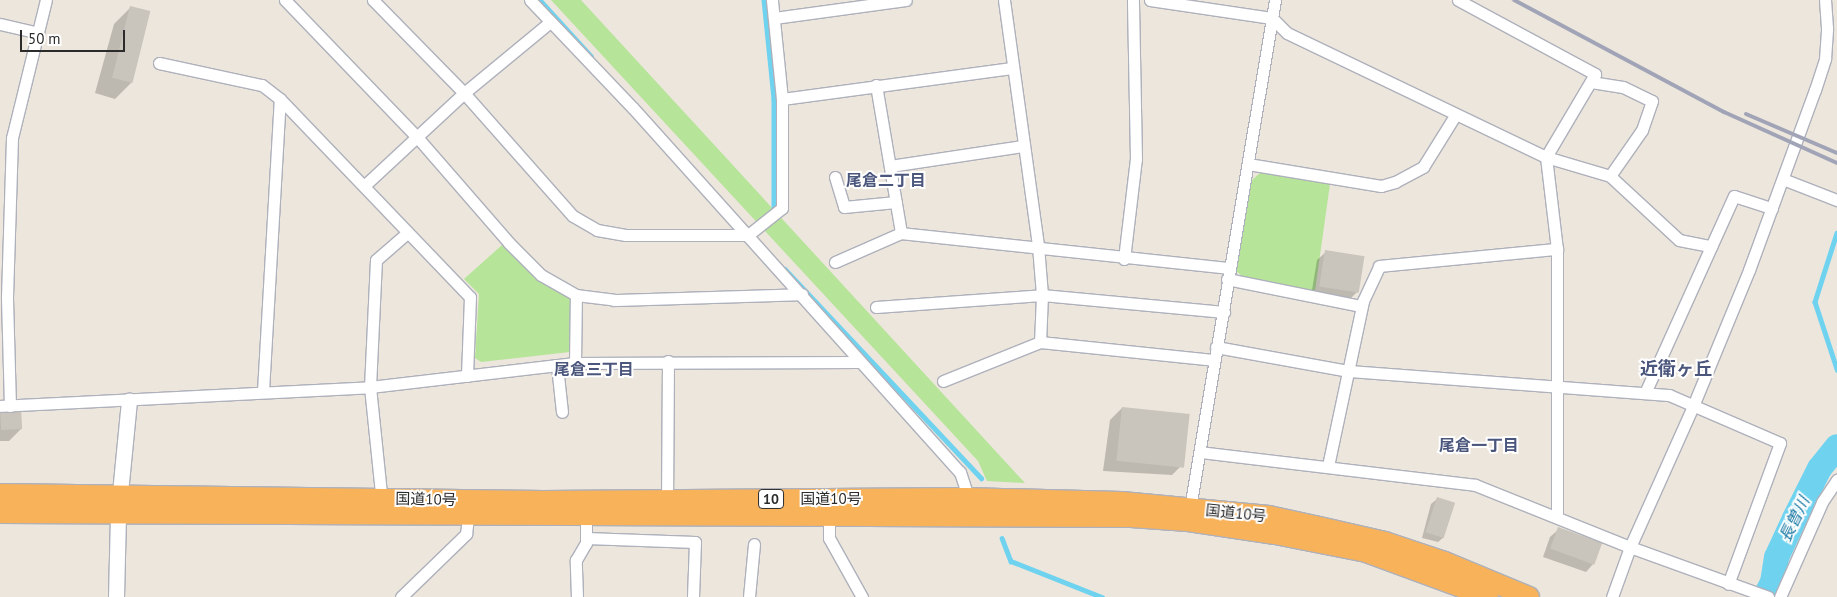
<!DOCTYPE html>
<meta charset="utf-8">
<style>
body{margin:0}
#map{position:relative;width:1837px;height:597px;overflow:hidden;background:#ede6dd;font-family:"PT Sans","Noto Sans JP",sans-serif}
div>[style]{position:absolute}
.green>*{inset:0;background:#b6e499}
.shadow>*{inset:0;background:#0003}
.stream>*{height:4.5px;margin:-2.25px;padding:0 2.25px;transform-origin:2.25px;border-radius:2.25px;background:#6fd3f0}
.river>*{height:25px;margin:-12.5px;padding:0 12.5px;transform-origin:12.5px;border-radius:12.5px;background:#6fd3f0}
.building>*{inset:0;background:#c9c4bc;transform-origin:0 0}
.roads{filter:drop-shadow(1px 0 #aeb1bb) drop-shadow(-1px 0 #aeb1bb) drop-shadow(0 1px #aeb1bb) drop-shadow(0 -1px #aeb1bb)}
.minor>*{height:11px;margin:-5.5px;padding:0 5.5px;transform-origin:5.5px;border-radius:5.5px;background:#fff}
.tertiary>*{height:15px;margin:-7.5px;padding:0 7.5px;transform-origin:7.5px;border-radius:7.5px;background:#fff}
.trunk>*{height:20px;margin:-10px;padding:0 10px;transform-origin:10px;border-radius:10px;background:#f8b25a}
.rail>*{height:4px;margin:-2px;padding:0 2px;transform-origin:2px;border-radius:2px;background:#a0a4b6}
span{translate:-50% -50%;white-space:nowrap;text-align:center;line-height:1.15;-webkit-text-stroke:4px #fff;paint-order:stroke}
.shield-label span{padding:1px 4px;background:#fff;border:1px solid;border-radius:4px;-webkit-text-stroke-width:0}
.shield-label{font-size:14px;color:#2b2b2b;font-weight:700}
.street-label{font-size:15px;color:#2b2b2b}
.neighbourhood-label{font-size:16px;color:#4b567d;font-weight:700}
.water-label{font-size:16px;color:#0c729f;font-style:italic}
.quarter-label{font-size:18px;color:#4b567d;font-weight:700}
.scale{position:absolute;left:20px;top:30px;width:105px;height:22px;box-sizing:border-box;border:2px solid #2b2b2b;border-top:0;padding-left:6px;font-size:15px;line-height:18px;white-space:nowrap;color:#2b2b2b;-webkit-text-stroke:4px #fff;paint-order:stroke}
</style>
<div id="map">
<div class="green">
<div style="clip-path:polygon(551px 0,581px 0,1025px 483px,987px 481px,978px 461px)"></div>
<div style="clip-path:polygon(1261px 172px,1330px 184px,1315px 291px,1242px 276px,1236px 271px,1251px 181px)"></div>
<div style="clip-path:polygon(502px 245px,534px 276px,573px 300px,570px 352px,481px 362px,475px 358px,479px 294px,464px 279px)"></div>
</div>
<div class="shadow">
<div style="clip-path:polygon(131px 7px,149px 12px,131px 83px,115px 99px,95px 93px,114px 24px)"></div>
<div style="clip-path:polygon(1326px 252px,1357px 292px,1348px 301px,1311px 296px,1317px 260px)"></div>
<div style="clip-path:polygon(1122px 408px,1184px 463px,1172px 475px,1103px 471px,1110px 420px)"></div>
<div style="clip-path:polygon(0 409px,21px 429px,9px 441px,0 441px)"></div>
<div style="clip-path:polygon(1437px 499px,1444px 537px,1438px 542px,1422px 538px,1431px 504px)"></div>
<div style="clip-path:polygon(1559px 529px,1594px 563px,1586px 572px,1543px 557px,1550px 537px)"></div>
</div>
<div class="stream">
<div style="left:540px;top:0;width:76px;rotate:47.7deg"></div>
<div style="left:764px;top:0;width:100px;rotate:84.2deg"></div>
<div style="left:774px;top:99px;width:114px;rotate:90deg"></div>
<div style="left:1837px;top:233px;width:72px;rotate:107.7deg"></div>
<div style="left:1815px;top:302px;width:71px;rotate:71.8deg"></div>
<div style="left:785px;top:269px;width:287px;rotate:46.8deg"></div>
<div style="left:1002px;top:538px;width:25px;rotate:69deg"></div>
<div style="left:1011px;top:561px;width:98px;rotate:21.6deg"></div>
</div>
<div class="river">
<div style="left:1764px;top:597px;width:17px;rotate:-62deg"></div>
<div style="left:1772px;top:582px;width:25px;rotate:-81deg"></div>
<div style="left:1776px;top:557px;width:43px;rotate:-65.2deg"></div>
<div style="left:1794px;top:518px;width:56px;rotate:-63.4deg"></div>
<div style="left:1819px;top:468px;width:28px;rotate:-51deg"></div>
</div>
<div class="building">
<div style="left:130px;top:6px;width:21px;height:74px;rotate:14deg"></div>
<div style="left:1325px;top:250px;width:40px;height:37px;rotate:9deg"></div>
<div style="left:21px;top:407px;width:22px;height:21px;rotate:87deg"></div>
<div style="left:1122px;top:407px;width:68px;height:54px;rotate:6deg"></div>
<div style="left:1437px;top:497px;width:19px;height:37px;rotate:18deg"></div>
<div style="left:1558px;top:527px;width:47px;height:23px;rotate:20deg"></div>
</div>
<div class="roads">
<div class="minor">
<div style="left:285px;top:0;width:190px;rotate:46.1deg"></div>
<div style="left:417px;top:137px;width:140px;rotate:49deg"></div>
<div style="left:509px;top:243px;width:45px;rotate:45deg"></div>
<div style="left:541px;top:275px;width:40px;rotate:29.7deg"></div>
<div style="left:576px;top:295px;width:38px;rotate:7deg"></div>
<div style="left:614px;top:300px;width:188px;rotate:-1.8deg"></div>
<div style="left:373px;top:0;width:130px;rotate:45.6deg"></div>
<div style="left:464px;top:93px;width:164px;rotate:48.5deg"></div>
<div style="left:573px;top:216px;width:28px;rotate:30deg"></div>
<div style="left:597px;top:230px;width:29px;rotate:10deg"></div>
<div style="left:626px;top:235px;width:122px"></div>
<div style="left:748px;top:235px;width:43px;rotate:-38.5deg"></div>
<div style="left:782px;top:208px;width:109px;rotate:-90deg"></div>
<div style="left:782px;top:99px;width:100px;rotate:-95.8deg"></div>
<div style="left:530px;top:0;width:149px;rotate:46.4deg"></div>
<div style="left:633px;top:108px;width:489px;rotate:48.1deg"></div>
<div style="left:960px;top:472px;width:29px;rotate:72deg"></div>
<div style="left:1004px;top:0;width:248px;rotate:82.1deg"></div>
<div style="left:1038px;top:246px;width:49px;rotate:85.3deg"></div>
<div style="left:1042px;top:295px;width:47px;rotate:92.4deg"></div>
<div style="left:1150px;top:0;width:123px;rotate:8.4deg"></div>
<div style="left:1272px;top:18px;width:21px;rotate:45deg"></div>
<div style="left:1287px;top:33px;width:287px;rotate:25.6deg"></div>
<div style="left:1546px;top:157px;width:67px;rotate:16.5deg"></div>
<div style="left:1610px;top:176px;width:94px;rotate:42.8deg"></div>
<div style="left:1679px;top:240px;width:33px;rotate:11deg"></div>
<div style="left:1458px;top:0;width:156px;rotate:28.4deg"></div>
<div style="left:1595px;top:74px;width:96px;rotate:120.6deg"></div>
<div style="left:1546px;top:157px;width:93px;rotate:83.2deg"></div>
<div style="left:1557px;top:249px;width:268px;rotate:90deg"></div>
<div style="left:774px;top:18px;width:133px;rotate:-7.8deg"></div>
<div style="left:0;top:24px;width:39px;rotate:13deg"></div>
<div style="left:159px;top:63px;width:105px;rotate:12.1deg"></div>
<div style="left:262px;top:85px;width:23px;rotate:38deg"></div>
<div style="left:280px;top:99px;width:274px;rotate:46.2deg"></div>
<div style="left:470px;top:297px;width:79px;rotate:92.2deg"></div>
<div style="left:1591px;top:82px;width:32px;rotate:9deg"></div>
<div style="left:1623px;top:87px;width:32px;rotate:26deg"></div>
<div style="left:1652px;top:101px;width:31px;rotate:109deg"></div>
<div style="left:1642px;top:130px;width:56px;rotate:124.8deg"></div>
<div style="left:876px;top:85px;width:150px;rotate:80.4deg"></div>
<div style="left:782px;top:99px;width:232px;rotate:-7.7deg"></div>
<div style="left:1248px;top:164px;width:135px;rotate:9.4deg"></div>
<div style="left:1381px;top:186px;width:15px;rotate:-16deg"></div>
<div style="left:1395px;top:182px;width:32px;rotate:-28deg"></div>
<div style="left:1423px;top:167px;width:62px;rotate:-58.1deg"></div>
<div style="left:890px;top:166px;width:134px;rotate:-8.6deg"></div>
<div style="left:835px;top:177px;width:31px;rotate:73deg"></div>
<div style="left:844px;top:207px;width:52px;rotate:-5.5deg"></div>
<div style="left:1783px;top:179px;width:58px;rotate:21.3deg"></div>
<div style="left:365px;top:185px;width:135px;rotate:-42.9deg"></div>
<div style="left:464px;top:93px;width:112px;rotate:-39.5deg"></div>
<div style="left:1124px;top:259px;width:101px;rotate:-83.2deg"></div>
<div style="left:1136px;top:159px;width:159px;rotate:-91.1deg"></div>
<div style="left:835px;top:262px;width:72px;rotate:-23.7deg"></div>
<div style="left:901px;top:233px;width:330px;rotate:6.1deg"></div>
<div style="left:1227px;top:279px;width:137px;rotate:11.4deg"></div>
<div style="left:876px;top:307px;width:166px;rotate:-4.1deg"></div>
<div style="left:1042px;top:295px;width:183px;rotate:5.3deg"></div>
<div style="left:1216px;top:347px;width:134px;rotate:10.3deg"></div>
<div style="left:1348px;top:371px;width:322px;rotate:4.3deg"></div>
<div style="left:1669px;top:395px;width:121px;rotate:23.4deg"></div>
<div style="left:1780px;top:443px;width:150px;rotate:110.2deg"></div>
<div style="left:575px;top:363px;width:68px;rotate:-89.2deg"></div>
<div style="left:557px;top:366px;width:46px;rotate:83.8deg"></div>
<div style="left:943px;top:381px;width:105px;rotate:-21.9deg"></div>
<div style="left:1040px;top:342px;width:174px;rotate:5.9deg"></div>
<div style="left:263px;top:391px;width:292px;rotate:-86.7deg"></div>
<div style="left:1645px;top:393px;width:216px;rotate:-65.7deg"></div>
<div style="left:1734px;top:196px;width:40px;rotate:18deg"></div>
<div style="left:0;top:406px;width:370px;rotate:-2.9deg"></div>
<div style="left:370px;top:387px;width:206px;rotate:-6.7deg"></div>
<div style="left:575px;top:363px;width:284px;rotate:-0.2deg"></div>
<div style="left:10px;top:406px;width:109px;rotate:-91.6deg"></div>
<div style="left:7px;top:297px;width:159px;rotate:-88.2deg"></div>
<div style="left:12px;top:138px;width:142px;rotate:-76.2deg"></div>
<div style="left:1200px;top:452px;width:277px;rotate:6.8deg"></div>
<div style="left:1475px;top:485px;width:167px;rotate:21.8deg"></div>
<div style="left:1630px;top:547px;width:147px;rotate:19.9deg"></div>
<div style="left:1328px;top:466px;width:169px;rotate:-78deg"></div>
<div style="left:1363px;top:301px;width:38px;rotate:-65deg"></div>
<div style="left:1379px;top:266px;width:179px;rotate:-5.5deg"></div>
<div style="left:382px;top:503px;width:117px;rotate:-95.9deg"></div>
<div style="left:370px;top:387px;width:127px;rotate:-87.3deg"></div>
<div style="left:376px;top:260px;width:41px;rotate:-41.1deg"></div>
<div style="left:667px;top:504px;width:143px;rotate:-89.6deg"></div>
<div style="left:829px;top:514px;width:24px;rotate:90deg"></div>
<div style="left:829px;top:538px;width:68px;rotate:60.8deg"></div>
<div style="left:1189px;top:514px;width:521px;rotate:-80.5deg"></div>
<div style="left:586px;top:538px;width:109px;rotate:2.1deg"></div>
<div style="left:695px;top:542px;width:55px;rotate:92.1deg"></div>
<div style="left:401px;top:597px;width:91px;rotate:-44.1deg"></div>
<div style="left:466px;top:534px;width:23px;rotate:-83deg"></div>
<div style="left:577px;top:597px;width:37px;rotate:-92deg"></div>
<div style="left:576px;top:560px;width:20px;rotate:-60deg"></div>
<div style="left:586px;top:543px;width:33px;rotate:-90deg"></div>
<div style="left:749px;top:597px;width:53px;rotate:-84.6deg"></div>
<div style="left:1612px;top:597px;width:53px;rotate:-70.2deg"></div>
<div style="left:1630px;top:547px;width:154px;rotate:-65.9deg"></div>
<div style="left:1693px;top:406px;width:147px;rotate:-67.6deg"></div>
<div style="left:1749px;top:270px;width:192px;rotate:-69.9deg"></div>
<div style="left:1815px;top:90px;width:33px;rotate:-72deg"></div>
<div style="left:1825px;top:59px;width:31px;rotate:-86deg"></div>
<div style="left:1827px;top:28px;width:28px;rotate:-94deg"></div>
<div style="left:1780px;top:597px;width:104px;rotate:-66.1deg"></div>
<div style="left:1822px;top:502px;width:27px;rotate:-56deg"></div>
</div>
<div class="tertiary">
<div style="left:116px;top:597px;width:84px;rotate:-88.6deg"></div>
<div style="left:118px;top:513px;width:113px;rotate:-84.4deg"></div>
</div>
<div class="trunk">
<div style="left:0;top:494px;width:544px;rotate:0.74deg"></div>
<div style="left:544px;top:501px;width:423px;rotate:-0.4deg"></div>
<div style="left:967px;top:498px;width:155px;rotate:1.5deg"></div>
<div style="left:1122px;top:502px;width:148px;rotate:5.4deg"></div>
<div style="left:1269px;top:516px;width:47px;rotate:12.3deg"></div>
<div style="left:1315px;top:526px;width:72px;rotate:12.9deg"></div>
<div style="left:1385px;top:542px;width:63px;rotate:18.4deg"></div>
<div style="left:1445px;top:562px;width:91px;rotate:22.6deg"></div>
<div style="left:0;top:513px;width:1131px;rotate:0.2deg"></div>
<div style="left:1131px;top:517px;width:57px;rotate:4deg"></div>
<div style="left:1188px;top:521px;width:88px;rotate:8.5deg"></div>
<div style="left:1275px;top:534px;width:93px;rotate:11.2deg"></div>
<div style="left:1366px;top:552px;width:130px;rotate:20.2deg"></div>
</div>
</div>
<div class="rail">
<div style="left:1514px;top:0;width:238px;rotate:28.1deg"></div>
<div style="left:1724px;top:112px;width:124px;rotate:24.3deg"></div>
<div style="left:1746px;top:114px;width:99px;rotate:23.2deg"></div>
</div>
<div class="shield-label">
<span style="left:771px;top:499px">10</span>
</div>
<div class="street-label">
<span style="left:426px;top:499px;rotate:1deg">国道10号</span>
<span style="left:831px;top:499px">国道10号</span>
<span style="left:1236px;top:513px;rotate:6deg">国道10号</span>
</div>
<div class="neighbourhood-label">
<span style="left:886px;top:180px">尾倉二丁目</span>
<span style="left:594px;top:369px">尾倉三丁目</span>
<span style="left:1479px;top:445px">尾倉一丁目</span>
</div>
<div class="water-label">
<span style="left:1794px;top:519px;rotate:-64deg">長曽川</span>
</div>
<div class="quarter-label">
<span style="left:1676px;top:369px">近衛ヶ丘</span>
</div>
<div class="scale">50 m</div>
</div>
